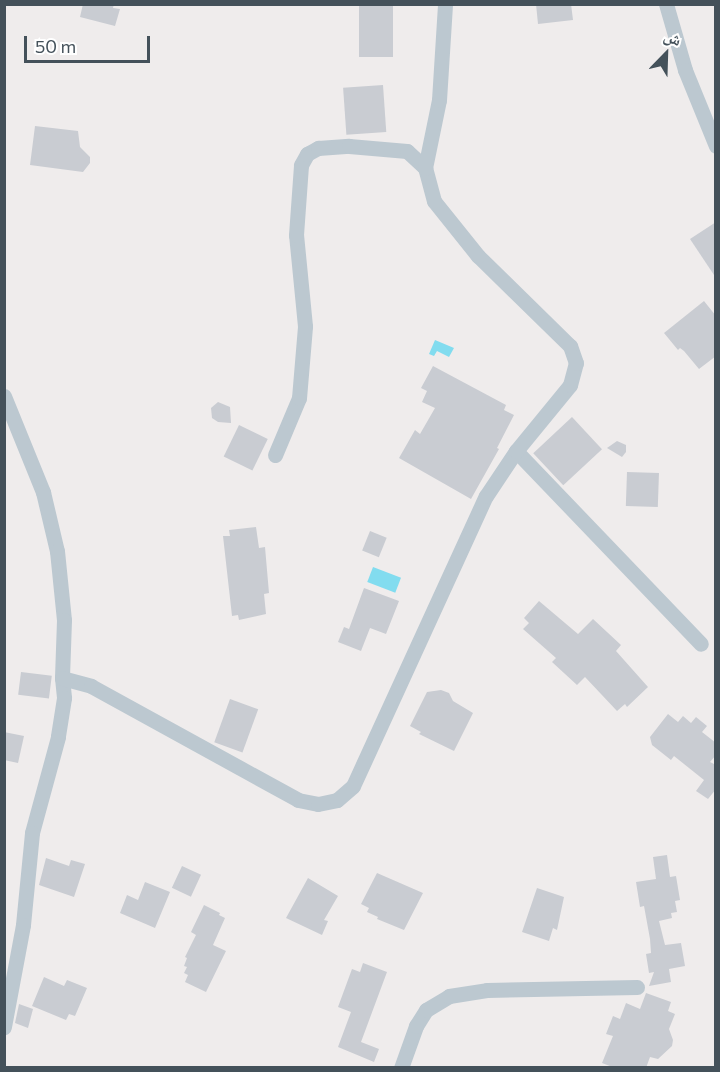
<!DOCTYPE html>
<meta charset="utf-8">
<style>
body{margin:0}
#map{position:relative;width:720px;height:1072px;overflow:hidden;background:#efecec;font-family:Commissioner,"Noto Naskh Arabic",sans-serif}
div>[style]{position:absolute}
.water>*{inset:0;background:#82dcef;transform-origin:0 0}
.building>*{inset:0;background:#c9ccd2;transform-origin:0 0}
.street>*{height:15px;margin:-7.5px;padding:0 7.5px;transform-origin:7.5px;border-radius:7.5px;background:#bcc8d0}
span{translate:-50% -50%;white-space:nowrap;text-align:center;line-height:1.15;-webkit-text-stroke:4.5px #fff;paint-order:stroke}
.frame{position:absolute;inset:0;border:6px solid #44515a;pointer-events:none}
.north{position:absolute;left:636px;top:24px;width:60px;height:60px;-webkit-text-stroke:4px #fff;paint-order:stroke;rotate:23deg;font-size:16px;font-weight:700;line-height:24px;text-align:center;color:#44515a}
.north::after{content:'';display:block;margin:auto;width:21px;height:27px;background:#44515a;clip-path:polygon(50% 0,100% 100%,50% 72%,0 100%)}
.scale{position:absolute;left:24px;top:36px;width:126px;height:27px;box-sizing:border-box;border:3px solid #44515a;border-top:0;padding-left:8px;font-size:18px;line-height:21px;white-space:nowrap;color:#44515a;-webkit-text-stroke:4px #fff;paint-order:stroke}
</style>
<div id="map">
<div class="water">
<div style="clip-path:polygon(435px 340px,454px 348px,449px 357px,437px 351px,434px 356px,429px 354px)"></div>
<div style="left:373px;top:567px;width:30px;height:16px;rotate:21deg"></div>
</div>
<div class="building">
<div style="clip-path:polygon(83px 4px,114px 4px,113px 8px,120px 9px,115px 26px,80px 17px)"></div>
<div style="left:359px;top:4px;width:34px;height:53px"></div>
<div style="clip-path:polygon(536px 4px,571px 4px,573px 20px,538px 24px)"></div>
<div style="left:383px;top:85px;width:47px;height:40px;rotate:86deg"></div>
<div style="clip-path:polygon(35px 126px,78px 131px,80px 147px,90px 157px,90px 163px,83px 172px,30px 165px)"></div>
<div style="clip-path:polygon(716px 222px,716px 278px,690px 239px)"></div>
<div style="clip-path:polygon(704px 301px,716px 316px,716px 356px,699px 369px,684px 351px,680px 348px,678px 350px,664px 333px)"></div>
<div style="clip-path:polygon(433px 366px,506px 405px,504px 410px,514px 415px,497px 448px,499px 449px,471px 499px,399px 458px,415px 430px,420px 434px,435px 408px,422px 402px,427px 391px,421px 388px)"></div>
<div style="clip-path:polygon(218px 402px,230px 407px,231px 423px,218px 422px,212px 418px,211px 408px)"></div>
<div style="left:572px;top:417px;width:44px;height:53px;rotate:47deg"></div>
<div style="left:239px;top:425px;width:32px;height:35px;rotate:26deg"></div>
<div style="clip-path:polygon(617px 441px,626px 445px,626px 452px,622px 457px,607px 448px)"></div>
<div style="left:627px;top:472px;width:32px;height:34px;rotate:2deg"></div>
<div style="clip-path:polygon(256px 527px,259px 548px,265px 547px,269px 593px,264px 594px,266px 614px,239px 620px,238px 615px,232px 616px,223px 536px,230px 536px,229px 530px)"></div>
<div style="left:370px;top:531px;width:18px;height:21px;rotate:22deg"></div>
<div style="clip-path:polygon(364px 588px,399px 601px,386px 634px,370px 628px,361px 651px,338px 642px,344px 627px,349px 629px)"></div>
<div style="clip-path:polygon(539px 601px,578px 634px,593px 619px,621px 645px,616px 651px,648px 687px,627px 707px,625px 704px,617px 711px,585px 677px,577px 685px,552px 662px,556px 658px,523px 629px,529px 623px,524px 618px)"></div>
<div style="left:21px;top:672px;width:31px;height:23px;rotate:7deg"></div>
<div style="clip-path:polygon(441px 690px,449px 693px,453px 701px,473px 713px,454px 751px,419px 734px,421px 732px,410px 726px,427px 692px)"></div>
<div style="left:230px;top:699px;width:30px;height:46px;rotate:20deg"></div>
<div style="clip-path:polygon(668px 714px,678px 722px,683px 716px,691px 723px,696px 717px,707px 726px,702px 732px,716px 743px,716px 755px,710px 762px,716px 765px,716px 789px,708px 799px,696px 791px,704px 780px,674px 756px,671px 760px,652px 745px,650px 737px)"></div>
<div style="clip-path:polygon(4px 732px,24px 736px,18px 763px,4px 760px)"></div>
<div style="clip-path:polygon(667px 855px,670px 877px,676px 876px,680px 900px,675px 901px,677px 912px,671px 913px,672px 918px,659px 921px,665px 945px,681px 943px,685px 966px,669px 969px,671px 982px,649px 986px,654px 972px,649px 973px,646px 954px,651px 953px,650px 939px,644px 906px,640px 907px,636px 882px,656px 879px,653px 857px)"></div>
<div style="clip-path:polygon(46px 858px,69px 866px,71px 860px,85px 864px,74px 897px,39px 885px)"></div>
<div style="left:182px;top:866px;width:21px;height:24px;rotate:25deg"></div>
<div style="clip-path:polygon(377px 873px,423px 893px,404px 930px,377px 919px,378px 917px,367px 912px,369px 908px,361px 904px)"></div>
<div style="clip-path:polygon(308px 878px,338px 896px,324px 920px,328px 921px,322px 935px,286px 918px)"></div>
<div style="clip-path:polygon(145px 882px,170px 892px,155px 928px,120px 913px,127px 895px,138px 900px)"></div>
<div style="clip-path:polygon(537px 888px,564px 897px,557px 930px,553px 928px,549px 941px,522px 932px)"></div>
<div style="clip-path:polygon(204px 905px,220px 913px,219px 915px,225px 918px,213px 945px,226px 951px,206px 992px,185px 982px,188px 975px,184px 973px,187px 967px,184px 966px,187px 958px,185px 957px,196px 935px,191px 932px)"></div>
<div style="clip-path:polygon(363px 963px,387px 972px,361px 1042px,379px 1049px,374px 1062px,338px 1047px,351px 1012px,338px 1007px,352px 969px,360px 972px)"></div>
<div style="clip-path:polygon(44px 977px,64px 986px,67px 980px,87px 988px,75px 1016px,69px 1014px,66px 1020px,32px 1006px)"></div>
<div style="clip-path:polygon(646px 993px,671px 1002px,668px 1011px,675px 1014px,669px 1029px,673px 1040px,672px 1046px,658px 1059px,650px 1057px,646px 1068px,615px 1068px,602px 1063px,613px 1036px,606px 1034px,613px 1016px,620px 1019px,626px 1003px,640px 1009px)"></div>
<div style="clip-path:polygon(19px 1004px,33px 1009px,28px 1028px,15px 1023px)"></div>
</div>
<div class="street">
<div style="left:666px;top:4px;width:69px;rotate:73.9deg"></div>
<div style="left:685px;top:70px;width:82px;rotate:67.8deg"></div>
<div style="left:4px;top:396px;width:104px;rotate:67.9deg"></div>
<div style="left:43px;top:492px;width:61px;rotate:76.7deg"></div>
<div style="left:57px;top:551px;width:69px;rotate:84.2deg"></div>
<div style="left:64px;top:620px;width:58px;rotate:92deg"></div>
<div style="left:62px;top:678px;width:20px;rotate:84deg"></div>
<div style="left:64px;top:698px;width:39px;rotate:99deg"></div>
<div style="left:58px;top:737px;width:99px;rotate:105.2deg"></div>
<div style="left:32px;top:833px;width:92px;rotate:95.6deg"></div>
<div style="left:23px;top:925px;width:104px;rotate:100.6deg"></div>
<div style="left:516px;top:451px;width:267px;rotate:46.2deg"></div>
<div style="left:275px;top:455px;width:62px;rotate:-67.2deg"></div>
<div style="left:299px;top:398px;width:72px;rotate:-85.2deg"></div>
<div style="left:305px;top:326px;width:91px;rotate:-95.6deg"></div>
<div style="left:296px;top:235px;width:70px;rotate:-85.9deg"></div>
<div style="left:301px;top:165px;width:13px;rotate:-61deg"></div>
<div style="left:307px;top:154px;width:13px;rotate:-29deg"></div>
<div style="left:318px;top:148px;width:31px;rotate:-4deg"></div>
<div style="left:349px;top:146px;width:58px;rotate:4.9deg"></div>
<div style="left:407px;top:151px;width:25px;rotate:43deg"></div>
<div style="left:62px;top:678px;width:30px;rotate:15deg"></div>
<div style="left:91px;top:686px;width:236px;rotate:28.8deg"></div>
<div style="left:298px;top:800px;width:20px;rotate:11deg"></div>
<div style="left:318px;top:804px;width:19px;rotate:-12deg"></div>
<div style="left:337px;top:800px;width:21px;rotate:-41deg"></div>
<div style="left:353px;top:786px;width:319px;rotate:-65.4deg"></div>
<div style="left:486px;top:496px;width:54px;rotate:-56.3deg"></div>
<div style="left:516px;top:451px;width:85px;rotate:-50.7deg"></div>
<div style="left:570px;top:385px;width:23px;rotate:-75deg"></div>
<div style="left:576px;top:363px;width:18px;rotate:-109deg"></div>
<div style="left:570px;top:346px;width:129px;rotate:-135.6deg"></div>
<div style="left:478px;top:256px;width:70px;rotate:-128.7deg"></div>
<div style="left:434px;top:201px;width:34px;rotate:-105deg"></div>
<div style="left:425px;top:168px;width:69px;rotate:-78.4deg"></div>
<div style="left:439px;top:100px;width:96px;rotate:-86.4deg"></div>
<div style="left:401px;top:1068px;width:45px;rotate:-70.3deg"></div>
<div style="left:416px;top:1026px;width:19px;rotate:-58deg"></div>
<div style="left:426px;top:1010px;width:27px;rotate:-31deg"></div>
<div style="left:449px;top:996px;width:38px;rotate:-9deg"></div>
<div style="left:487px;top:990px;width:150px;rotate:-1.1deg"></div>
</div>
<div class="frame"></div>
<div class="north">ش</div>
<div class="scale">50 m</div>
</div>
